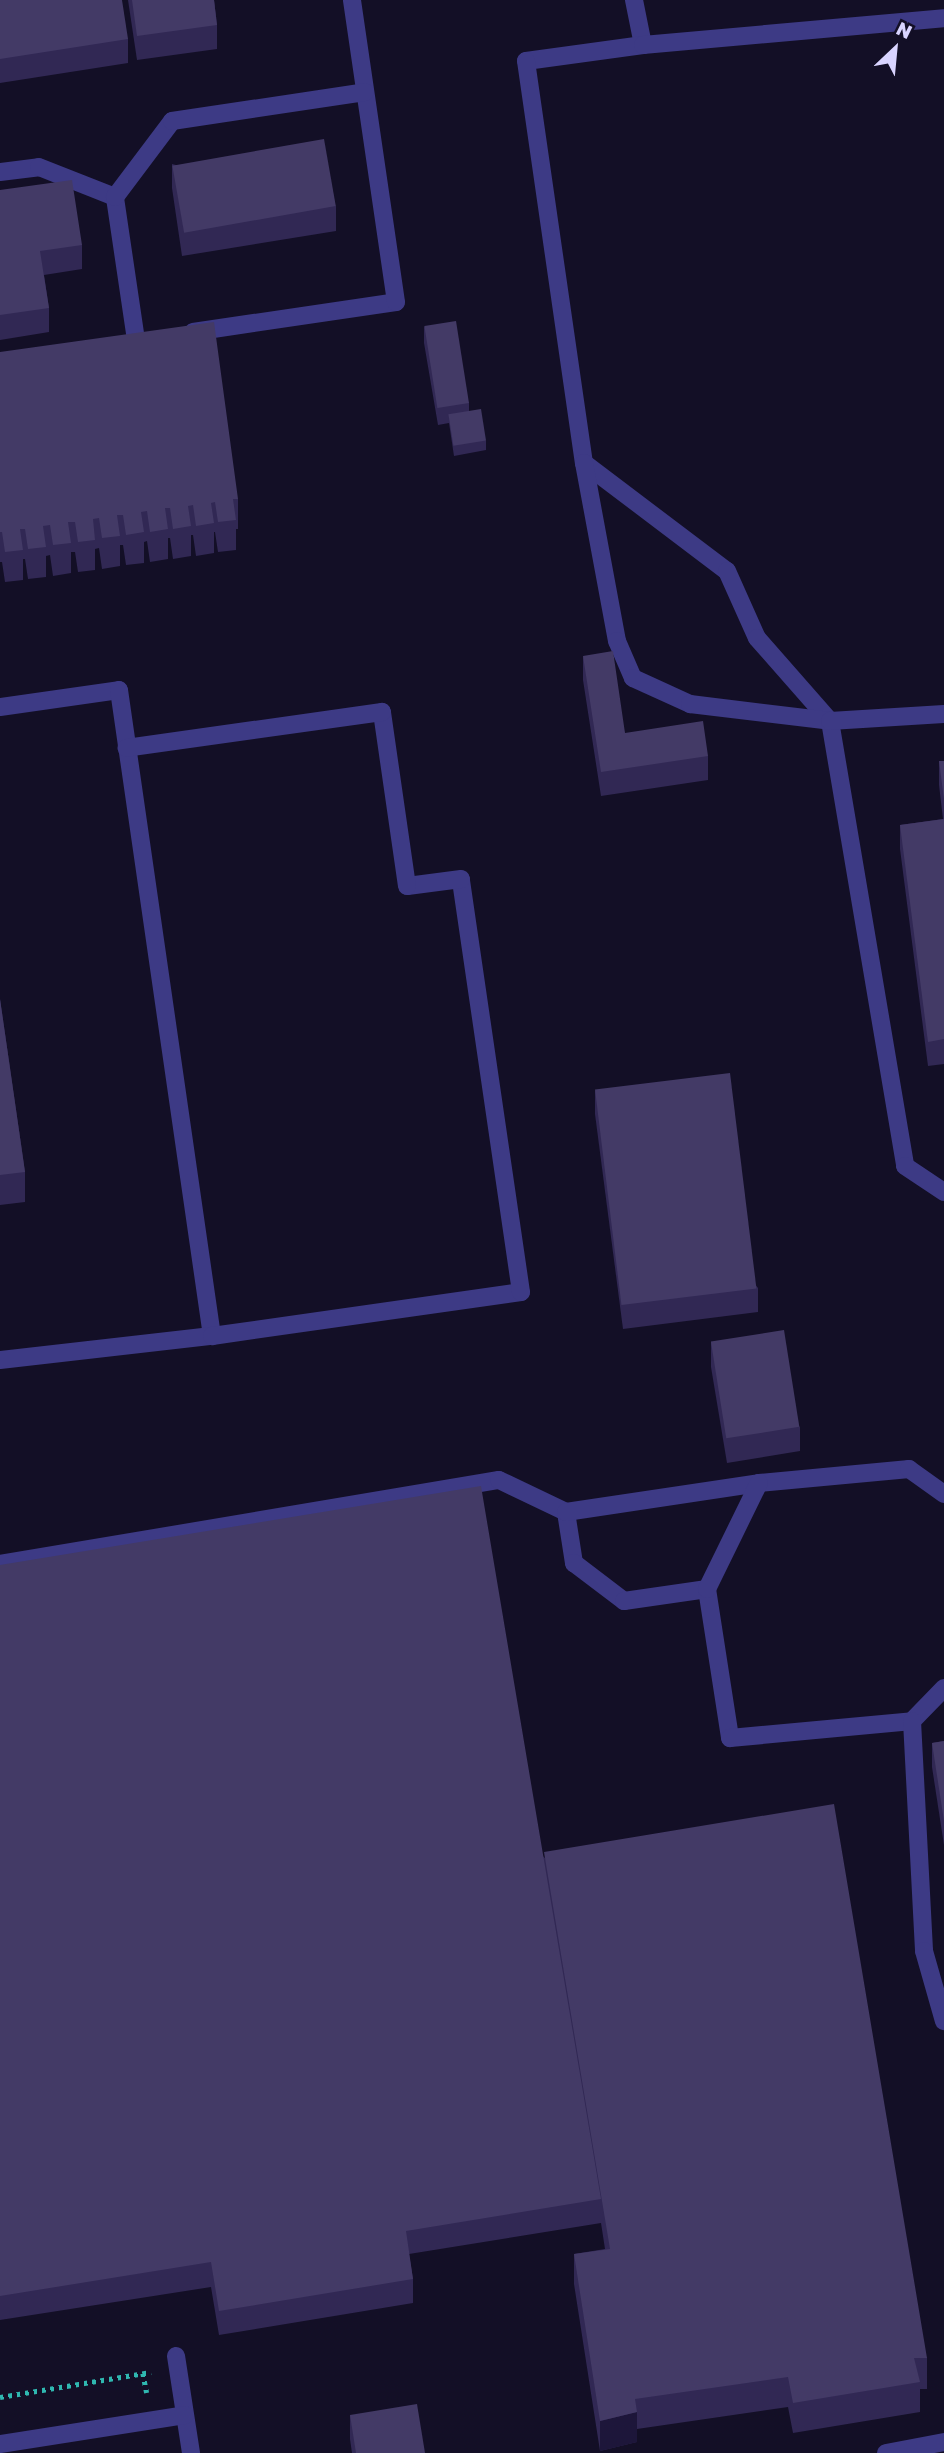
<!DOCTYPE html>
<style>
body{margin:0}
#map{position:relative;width:944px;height:2453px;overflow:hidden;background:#130f26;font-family:"Golos Text",sans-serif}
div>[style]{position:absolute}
.path>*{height:4.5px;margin-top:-2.25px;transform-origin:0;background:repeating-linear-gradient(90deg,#2fb8b0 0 3.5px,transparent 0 8.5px)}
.minor>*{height:18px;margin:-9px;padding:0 9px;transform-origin:9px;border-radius:9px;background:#3d3a85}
.wall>*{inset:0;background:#312854}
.shaded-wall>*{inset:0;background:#1d163a}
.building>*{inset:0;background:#433a66;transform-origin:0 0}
span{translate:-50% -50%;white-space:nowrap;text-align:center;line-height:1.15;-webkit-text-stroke:6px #130f26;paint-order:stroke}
.north{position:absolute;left:860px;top:14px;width:70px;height:70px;-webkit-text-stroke:5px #130f26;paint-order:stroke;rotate:26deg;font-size:19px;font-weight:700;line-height:28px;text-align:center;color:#d9d4ff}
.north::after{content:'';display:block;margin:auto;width:24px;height:32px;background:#d9d4ff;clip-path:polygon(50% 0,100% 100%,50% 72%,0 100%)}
</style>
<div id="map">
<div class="path">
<div style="left:143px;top:2373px;width:20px;rotate:79deg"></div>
<div style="left:0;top:2397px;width:153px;rotate:-9.4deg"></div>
</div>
<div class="minor">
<div style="left:634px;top:0;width:46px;rotate:78.7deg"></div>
<div style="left:643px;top:45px;width:118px;rotate:172.2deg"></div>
<div style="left:526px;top:61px;width:406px;rotate:81.8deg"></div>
<div style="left:584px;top:463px;width:179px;rotate:37.1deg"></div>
<div style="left:727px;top:571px;width:73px;rotate:65.9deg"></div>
<div style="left:757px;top:638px;width:111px;rotate:48.7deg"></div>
<div style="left:830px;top:721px;width:451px;rotate:80.4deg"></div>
<div style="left:905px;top:1166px;width:47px;rotate:33.7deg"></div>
<div style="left:643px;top:45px;width:302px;rotate:-5.1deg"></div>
<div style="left:0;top:172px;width:39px;rotate:-7deg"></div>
<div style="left:39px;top:167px;width:82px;rotate:21.5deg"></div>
<div style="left:193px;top:332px;width:205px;rotate:-8.4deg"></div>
<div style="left:396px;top:302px;width:305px;rotate:-98.3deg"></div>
<div style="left:136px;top:340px;width:145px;rotate:-98.4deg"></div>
<div style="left:115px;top:197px;width:95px;rotate:-53.1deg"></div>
<div style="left:172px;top:121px;width:195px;rotate:-8.5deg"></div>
<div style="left:584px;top:463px;width:181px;rotate:79.5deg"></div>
<div style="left:617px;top:641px;width:40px;rotate:66.6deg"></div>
<div style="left:633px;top:678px;width:63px;rotate:24.5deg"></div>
<div style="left:690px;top:704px;width:141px;rotate:6.9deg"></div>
<div style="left:830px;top:721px;width:114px;rotate:-3.5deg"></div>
<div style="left:0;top:707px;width:120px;rotate:-8.1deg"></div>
<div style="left:119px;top:690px;width:653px;rotate:81.81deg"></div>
<div style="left:0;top:1360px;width:213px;rotate:-6.5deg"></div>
<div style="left:212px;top:1336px;width:312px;rotate:-8.1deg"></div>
<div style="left:521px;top:1292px;width:417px;rotate:-98.3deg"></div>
<div style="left:461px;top:879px;width:54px;rotate:172.6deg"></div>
<div style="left:407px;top:886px;width:176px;rotate:-98.2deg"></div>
<div style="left:382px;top:712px;width:258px;rotate:172deg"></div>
<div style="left:566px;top:1512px;width:52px;rotate:81.1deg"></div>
<div style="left:574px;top:1563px;width:63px;rotate:37.2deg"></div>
<div style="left:624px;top:1601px;width:84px;rotate:-8.2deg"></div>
<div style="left:707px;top:1589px;width:151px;rotate:81.2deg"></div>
<div style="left:730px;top:1738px;width:183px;rotate:-5.3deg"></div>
<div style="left:912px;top:1721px;width:46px;rotate:-45.9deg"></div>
<div style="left:0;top:1564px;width:506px;rotate:-9.56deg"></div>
<div style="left:499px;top:1480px;width:74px;rotate:25.5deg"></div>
<div style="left:566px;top:1512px;width:195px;rotate:-8.5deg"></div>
<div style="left:759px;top:1483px;width:151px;rotate:-5.3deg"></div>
<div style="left:909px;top:1469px;width:43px;rotate:35.5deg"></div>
<div style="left:707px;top:1589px;width:118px;rotate:-63.9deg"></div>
<div style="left:912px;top:1721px;width:230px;rotate:87deg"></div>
<div style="left:924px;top:1951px;width:73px;rotate:74.1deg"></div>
<div style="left:176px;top:2356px;width:98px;rotate:81.2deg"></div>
<div style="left:0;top:2444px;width:187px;rotate:-8.9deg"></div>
<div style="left:886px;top:2453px;width:59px;rotate:-10.7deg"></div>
</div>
<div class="wall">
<div style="clip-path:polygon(0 0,128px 39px,128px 63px,0 83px)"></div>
<div style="clip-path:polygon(128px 0,214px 0,217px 25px,217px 49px,137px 60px)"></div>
<div style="clip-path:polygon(172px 164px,336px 206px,336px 231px,182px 256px,172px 188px)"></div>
<div style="clip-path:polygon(0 190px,82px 245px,82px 269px,44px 275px,49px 308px,49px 332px,0 340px)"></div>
<div style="clip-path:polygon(424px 326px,469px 403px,469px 411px,486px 441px,486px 450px,454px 456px,449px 423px,438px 425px,424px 343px)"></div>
<div style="clip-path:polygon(0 352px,238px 499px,238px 529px,236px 529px,236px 550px,218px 552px,215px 532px,214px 532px,214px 553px,196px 556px,193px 535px,191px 535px,191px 556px,173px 559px,170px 538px,168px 538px,168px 559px,150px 562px,147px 541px,144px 542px,144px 563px,126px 565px,123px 545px,120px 545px,120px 566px,102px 569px,99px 548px,95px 549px,95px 570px,78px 572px,75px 552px,71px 552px,71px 573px,53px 576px,50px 555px,46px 556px,46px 577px,28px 579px,25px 559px,23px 559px,23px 580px,5px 582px,2px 562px,0 562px)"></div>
<div style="clip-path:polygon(583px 656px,625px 733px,708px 756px,708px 780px,601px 796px,583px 680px)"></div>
<div style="clip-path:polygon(939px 761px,944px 761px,944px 1064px,928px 1066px,900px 849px,900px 825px,943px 819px,939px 785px)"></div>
<div style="clip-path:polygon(0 999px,25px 1172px,25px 1202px,0 1205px)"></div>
<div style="clip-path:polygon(595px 1090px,758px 1288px,758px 1312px,623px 1329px,595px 1114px)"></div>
<div style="clip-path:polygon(711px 1342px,800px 1427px,800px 1451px,727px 1463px,711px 1367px)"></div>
<div style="clip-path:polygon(0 1565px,544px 1857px,927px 2358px,927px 2389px,920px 2389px,920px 2412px,793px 2433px,788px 2407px,637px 2429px,637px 2442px,600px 2451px,574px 2284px,574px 2254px,605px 2249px,601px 2223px,409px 2254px,413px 2279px,413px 2303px,219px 2335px,211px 2287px,0 2320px)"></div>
<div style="clip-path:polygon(944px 1741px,944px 1845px,932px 1767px,932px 1743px)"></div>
<div style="clip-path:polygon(350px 2415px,425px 2453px,352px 2453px,350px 2439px)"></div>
</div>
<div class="shaded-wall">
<div style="clip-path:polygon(637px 2412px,637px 2442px,600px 2451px,600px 2421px)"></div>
</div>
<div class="building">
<div style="clip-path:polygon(0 0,122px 0,128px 39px,0 59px)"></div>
<div style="clip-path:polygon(132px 0,214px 0,217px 25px,137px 36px)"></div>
<div style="left:324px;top:139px;width:68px;height:154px;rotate:80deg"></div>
<div style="clip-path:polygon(72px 180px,82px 245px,40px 251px,49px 308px,0 315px,0 190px)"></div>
<div style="left:456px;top:321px;width:83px;height:32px;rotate:81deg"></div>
<div style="clip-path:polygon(214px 322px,238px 499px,233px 499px,236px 520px,218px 522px,215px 502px,211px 503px,214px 523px,196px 526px,193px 505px,188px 506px,191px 526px,173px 529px,170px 508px,165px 508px,168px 529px,150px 532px,147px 511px,141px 512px,144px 532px,126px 535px,123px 515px,117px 515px,120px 536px,102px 538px,99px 518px,93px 519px,95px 540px,78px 542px,75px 522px,68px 522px,71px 543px,53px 545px,50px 525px,43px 526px,46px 547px,28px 549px,25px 529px,20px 529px,23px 550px,5px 552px,2px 532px,0 532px,0 352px)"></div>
<div style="left:481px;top:409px;width:32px;height:33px;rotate:81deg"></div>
<div style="clip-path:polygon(613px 651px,625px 733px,703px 721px,708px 756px,601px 772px,583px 656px)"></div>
<div style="clip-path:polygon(939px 761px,944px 761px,944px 799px)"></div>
<div style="clip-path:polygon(944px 819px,944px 1039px,928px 1042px,900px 825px)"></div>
<div style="clip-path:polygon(0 999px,25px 1172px,0 1175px)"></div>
<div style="left:730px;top:1073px;width:217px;height:136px;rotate:83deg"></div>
<div style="left:784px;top:1330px;width:98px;height:74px;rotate:81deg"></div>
<div style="clip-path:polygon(481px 1486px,601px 2199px,406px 2231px,413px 2279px,219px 2311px,211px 2262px,0 2296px,0 1565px)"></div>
<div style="clip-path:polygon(944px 1741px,944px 1821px,932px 1743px)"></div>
<div style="clip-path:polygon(834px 1804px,927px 2358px,914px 2358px,920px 2382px,793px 2403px,788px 2377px,635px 2399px,637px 2412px,600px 2421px,574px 2254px,610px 2249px,544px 1852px)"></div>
<div style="clip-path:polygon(417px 2404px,425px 2453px,356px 2453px,350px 2415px)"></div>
</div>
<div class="north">N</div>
</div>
